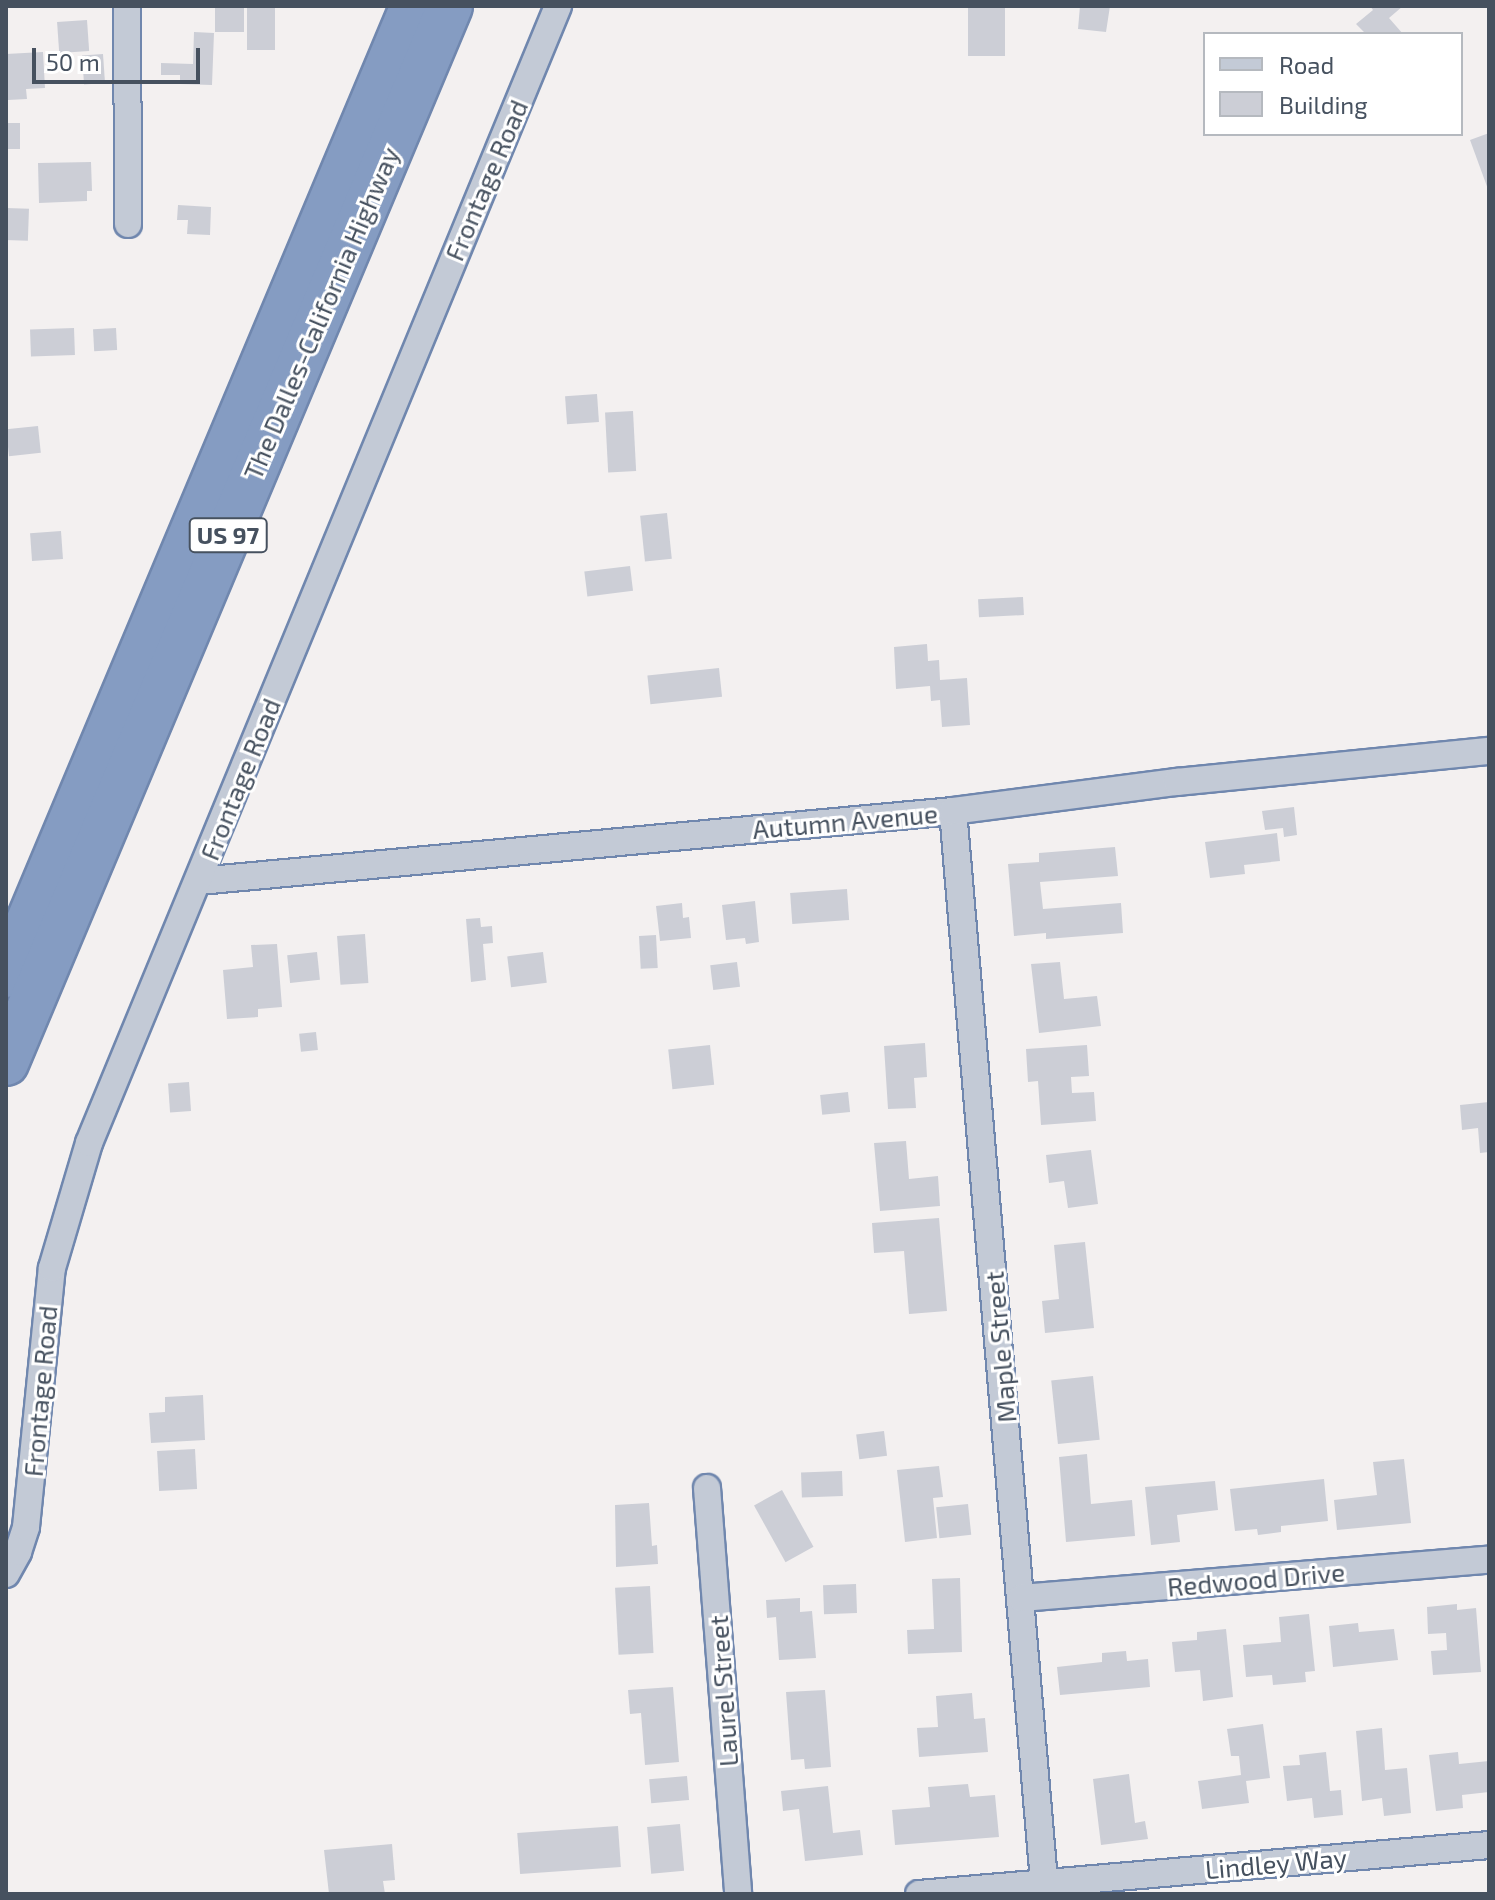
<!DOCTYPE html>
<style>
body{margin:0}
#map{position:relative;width:1495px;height:1900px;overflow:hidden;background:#f3f0f0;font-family:"Exo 2",sans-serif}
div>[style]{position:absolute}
.building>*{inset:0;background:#ccced6;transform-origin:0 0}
.roads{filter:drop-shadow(2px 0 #7087ae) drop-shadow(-2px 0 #7087ae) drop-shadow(0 2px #7087ae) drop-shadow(0 -2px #7087ae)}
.street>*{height:26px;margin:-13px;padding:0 13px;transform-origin:13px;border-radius:13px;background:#c3cad6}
.highway>*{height:44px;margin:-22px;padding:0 22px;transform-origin:22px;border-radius:22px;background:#859cc2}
span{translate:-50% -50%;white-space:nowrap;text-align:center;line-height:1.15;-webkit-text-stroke:6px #fff;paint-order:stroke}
.shield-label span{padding:2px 6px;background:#fff;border:2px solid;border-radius:6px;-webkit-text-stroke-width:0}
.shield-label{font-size:24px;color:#46515f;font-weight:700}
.street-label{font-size:26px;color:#46515f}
.frame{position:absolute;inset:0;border:8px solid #46515f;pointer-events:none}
.legend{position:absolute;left:1203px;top:32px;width:260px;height:104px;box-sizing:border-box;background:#fff;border:2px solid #b5b9bf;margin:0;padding:10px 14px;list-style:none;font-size:24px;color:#46515f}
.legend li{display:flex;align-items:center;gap:16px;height:40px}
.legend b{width:40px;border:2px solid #b5b9bf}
.scale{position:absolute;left:32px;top:48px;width:168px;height:36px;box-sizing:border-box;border:4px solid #46515f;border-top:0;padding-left:10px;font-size:24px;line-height:28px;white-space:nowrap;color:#46515f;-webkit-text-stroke:6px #fff;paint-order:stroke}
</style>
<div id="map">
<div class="building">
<div style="left:215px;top:6px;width:29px;height:26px"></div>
<div style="left:247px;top:6px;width:28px;height:44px"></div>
<div style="left:968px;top:6px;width:37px;height:50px"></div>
<div style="clip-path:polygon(1080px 6px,1110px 6px,1106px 32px,1078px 29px)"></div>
<div style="clip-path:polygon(1370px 6px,1403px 6px,1389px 18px,1403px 34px,1366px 34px,1356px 24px,1373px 10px)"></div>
<div style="left:87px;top:20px;width:31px;height:30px;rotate:86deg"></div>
<div style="clip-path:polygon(194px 32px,214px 33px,212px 85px,180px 84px,180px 75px,161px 75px,161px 63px,193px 64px)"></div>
<div style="clip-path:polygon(43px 52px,45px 88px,26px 89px,27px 99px,8px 100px,6px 54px)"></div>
<div style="left:103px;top:54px;width:29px;height:21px;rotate:86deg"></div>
<div style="left:6px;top:123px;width:14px;height:26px"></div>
<div style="clip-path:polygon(1489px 133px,1489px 192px,1470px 140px)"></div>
<div style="clip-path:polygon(91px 162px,92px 191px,87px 191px,87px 201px,39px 203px,38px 163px)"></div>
<div style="clip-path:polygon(178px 205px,211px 207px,210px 235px,187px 234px,188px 220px,177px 220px)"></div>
<div style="left:6px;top:208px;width:23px;height:32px;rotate:2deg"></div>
<div style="left:74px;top:328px;width:27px;height:44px;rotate:88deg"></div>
<div style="left:116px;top:328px;width:22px;height:23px;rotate:87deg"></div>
<div style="left:597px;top:394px;width:28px;height:32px;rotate:86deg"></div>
<div style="left:633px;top:411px;width:60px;height:28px;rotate:87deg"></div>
<div style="left:38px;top:426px;width:27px;height:32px;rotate:84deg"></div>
<div style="left:667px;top:513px;width:46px;height:27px;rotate:84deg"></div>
<div style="left:61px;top:531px;width:28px;height:31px;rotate:86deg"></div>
<div style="left:630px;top:566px;width:25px;height:46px;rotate:83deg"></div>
<div style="left:1023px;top:597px;width:18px;height:45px;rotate:87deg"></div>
<div style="clip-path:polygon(927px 644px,928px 661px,939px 660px,940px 680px,967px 678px,970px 725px,942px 727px,940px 700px,931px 701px,930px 686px,896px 689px,894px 647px)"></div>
<div style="left:719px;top:668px;width:29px;height:72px;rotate:84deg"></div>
<div style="clip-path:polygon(1294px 807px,1297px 835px,1284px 837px,1283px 828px,1265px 830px,1262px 811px)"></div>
<div style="clip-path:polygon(1277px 833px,1280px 861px,1244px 865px,1245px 874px,1210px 878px,1205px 842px)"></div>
<div style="clip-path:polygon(1115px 847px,1118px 876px,1040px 882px,1043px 909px,1121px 903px,1123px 933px,1046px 939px,1046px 933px,1014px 936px,1008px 864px,1039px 862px,1039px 853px)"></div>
<div style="left:847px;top:889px;width:31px;height:57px;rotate:86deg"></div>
<div style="clip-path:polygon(755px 901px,759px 942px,746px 944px,745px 938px,726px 940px,722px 905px)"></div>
<div style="clip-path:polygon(682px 903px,683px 918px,689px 917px,691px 938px,660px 941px,656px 906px)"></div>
<div style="clip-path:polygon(480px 918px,481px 927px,492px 926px,493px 943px,483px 944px,486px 980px,471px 982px,466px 919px)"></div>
<div style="left:365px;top:934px;width:49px;height:28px;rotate:86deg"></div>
<div style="left:656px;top:935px;width:33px;height:17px;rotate:87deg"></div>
<div style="clip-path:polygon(277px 944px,282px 1007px,258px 1009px,258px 1017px,227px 1019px,223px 970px,253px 967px,251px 945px)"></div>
<div style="left:317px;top:952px;width:28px;height:30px;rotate:84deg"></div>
<div style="left:543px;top:952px;width:31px;height:36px;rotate:83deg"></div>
<div style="left:737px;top:962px;width:25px;height:27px;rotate:83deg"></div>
<div style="clip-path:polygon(1060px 962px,1064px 999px,1097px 996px,1101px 1026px,1039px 1033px,1031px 964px)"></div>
<div style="left:316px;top:1032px;width:18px;height:17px;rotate:84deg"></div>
<div style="clip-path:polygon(925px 1043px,927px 1077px,914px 1078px,916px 1108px,888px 1109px,884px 1046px)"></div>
<div style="left:710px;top:1045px;width:40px;height:42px;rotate:84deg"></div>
<div style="clip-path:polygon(1087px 1045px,1089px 1076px,1071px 1077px,1072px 1093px,1094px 1092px,1096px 1121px,1041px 1125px,1038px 1081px,1028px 1082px,1026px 1049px)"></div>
<div style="left:189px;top:1082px;width:29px;height:21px;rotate:86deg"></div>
<div style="left:848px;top:1092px;width:20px;height:28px;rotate:84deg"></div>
<div style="clip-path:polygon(1489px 1102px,1489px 1152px,1480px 1153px,1478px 1128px,1462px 1130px,1460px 1105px)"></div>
<div style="clip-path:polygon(906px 1141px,909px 1179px,938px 1176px,940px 1206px,880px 1211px,874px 1143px)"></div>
<div style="clip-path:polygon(1091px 1150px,1098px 1204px,1068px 1208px,1064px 1181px,1049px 1183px,1046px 1155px)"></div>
<div style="clip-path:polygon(939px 1218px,947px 1311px,909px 1314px,904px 1251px,874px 1253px,872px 1223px)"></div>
<div style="clip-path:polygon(1085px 1242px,1094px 1328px,1045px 1333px,1042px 1301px,1059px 1299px,1054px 1245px)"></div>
<div style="left:1093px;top:1376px;width:64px;height:42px;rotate:84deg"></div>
<div style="clip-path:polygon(203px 1395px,205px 1440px,151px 1443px,149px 1413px,165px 1412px,165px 1397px)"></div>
<div style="left:884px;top:1431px;width:25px;height:28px;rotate:83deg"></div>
<div style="left:195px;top:1449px;width:40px;height:38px;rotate:87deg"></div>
<div style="clip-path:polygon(1087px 1454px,1091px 1504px,1132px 1500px,1135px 1536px,1066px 1542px,1059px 1457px)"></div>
<div style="clip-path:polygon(1404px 1459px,1411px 1523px,1337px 1530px,1334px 1500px,1377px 1495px,1373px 1462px)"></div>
<div style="clip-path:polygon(939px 1466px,943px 1497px,933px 1498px,937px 1538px,905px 1542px,897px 1470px)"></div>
<div style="left:842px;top:1471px;width:25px;height:41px;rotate:88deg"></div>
<div style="clip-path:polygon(1324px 1479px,1328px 1521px,1281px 1526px,1281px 1532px,1258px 1535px,1257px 1529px,1235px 1531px,1230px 1489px)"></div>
<div style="clip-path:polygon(1215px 1481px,1218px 1510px,1177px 1515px,1180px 1542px,1151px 1545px,1145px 1487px)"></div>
<div style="left:782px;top:1490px;width:65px;height:32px;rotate:61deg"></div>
<div style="clip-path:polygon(649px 1503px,652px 1546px,657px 1545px,658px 1564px,616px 1567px,615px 1505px)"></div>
<div style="left:968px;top:1504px;width:31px;height:32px;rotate:84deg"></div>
<div style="clip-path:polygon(960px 1578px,962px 1652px,908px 1654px,907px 1630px,934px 1629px,932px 1579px)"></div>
<div style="left:856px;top:1584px;width:29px;height:33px;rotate:88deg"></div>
<div style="left:650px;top:1586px;width:67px;height:35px;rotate:87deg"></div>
<div style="clip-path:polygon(800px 1598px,800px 1612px,812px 1611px,816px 1658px,779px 1660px,776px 1617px,767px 1618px,766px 1600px)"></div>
<div style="clip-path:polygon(1457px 1604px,1457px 1610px,1476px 1608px,1481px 1672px,1433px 1675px,1431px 1651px,1447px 1650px,1446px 1633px,1428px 1634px,1427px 1607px)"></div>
<div style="clip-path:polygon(1309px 1614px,1315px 1671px,1305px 1672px,1306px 1682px,1273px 1685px,1272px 1675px,1246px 1677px,1243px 1645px,1281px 1642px,1279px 1617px)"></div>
<div style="clip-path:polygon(1358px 1623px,1359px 1632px,1394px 1629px,1398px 1660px,1333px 1667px,1329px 1626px)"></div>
<div style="clip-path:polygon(1226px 1629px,1233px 1697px,1203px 1701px,1200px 1670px,1175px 1672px,1172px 1642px,1197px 1640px,1197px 1632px)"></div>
<div style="clip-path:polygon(1126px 1651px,1127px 1661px,1148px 1659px,1150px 1687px,1060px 1695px,1057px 1667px,1102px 1662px,1102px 1653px)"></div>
<div style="clip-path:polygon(673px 1687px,679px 1762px,645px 1765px,641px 1713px,630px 1714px,628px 1690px)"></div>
<div style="clip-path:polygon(825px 1690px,831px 1767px,805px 1769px,804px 1759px,791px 1760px,786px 1692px)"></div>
<div style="clip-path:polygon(972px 1693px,974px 1719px,985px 1718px,988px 1752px,919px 1757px,917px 1728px,938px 1727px,936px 1696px)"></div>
<div style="clip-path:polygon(1263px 1724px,1270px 1778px,1246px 1781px,1249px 1803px,1202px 1809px,1198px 1781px,1241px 1775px,1239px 1756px,1231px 1756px,1227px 1729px)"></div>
<div style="clip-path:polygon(1382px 1728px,1385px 1770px,1407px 1768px,1411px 1813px,1384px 1816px,1382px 1798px,1362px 1801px,1356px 1731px)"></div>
<div style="clip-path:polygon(1326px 1752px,1330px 1791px,1341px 1790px,1343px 1815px,1314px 1818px,1312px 1798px,1287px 1801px,1283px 1766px,1300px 1765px,1299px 1755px)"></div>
<div style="clip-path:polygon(1458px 1752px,1459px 1764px,1489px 1761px,1489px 1792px,1462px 1795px,1463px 1808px,1436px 1811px,1429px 1755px)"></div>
<div style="clip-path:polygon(1129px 1774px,1135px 1823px,1145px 1821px,1148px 1839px,1101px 1845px,1093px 1779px)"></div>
<div style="left:687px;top:1776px;width:24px;height:38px;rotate:85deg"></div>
<div style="clip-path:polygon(968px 1784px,970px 1797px,995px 1795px,999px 1837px,895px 1845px,892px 1810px,930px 1807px,928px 1787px)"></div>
<div style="clip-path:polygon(828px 1786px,833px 1833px,860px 1830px,863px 1855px,805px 1861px,799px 1809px,783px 1811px,781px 1791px)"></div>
<div style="left:680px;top:1824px;width:47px;height:33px;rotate:85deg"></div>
<div style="left:618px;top:1826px;width:41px;height:101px;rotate:86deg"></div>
<div style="clip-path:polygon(392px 1844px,395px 1880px,383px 1881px,385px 1894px,329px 1894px,324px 1850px)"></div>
</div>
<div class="roads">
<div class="street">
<div style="left:127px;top:6px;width:218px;rotate:89.7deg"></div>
<div style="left:953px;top:811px;width:1075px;rotate:85.14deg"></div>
<div style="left:199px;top:881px;width:757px;rotate:-5.3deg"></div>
<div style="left:953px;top:811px;width:226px;rotate:-7.4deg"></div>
<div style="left:1177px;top:782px;width:314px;rotate:-5.7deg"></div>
<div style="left:707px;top:1488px;width:407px;rotate:85.6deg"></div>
<div style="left:6px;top:1574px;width:25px;rotate:-61deg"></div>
<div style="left:18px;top:1552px;width:26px;rotate:-72deg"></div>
<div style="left:26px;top:1527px;width:260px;rotate:-84.3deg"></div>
<div style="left:52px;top:1268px;width:130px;rotate:-73.5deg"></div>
<div style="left:89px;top:1143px;width:1230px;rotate:-67.58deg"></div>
<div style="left:1022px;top:1598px;width:469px;rotate:-4.7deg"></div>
<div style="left:919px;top:1894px;width:572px;rotate:-4.91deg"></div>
</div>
<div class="highway">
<div style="left:6px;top:975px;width:1051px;rotate:-67.22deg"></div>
<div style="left:6px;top:1063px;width:1146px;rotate:-67.21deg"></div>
</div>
</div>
<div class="shield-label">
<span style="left:228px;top:535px">US 97</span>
</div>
<div class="street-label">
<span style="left:486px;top:180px;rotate:-67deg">Frontage Road</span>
<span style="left:321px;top:313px;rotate:-67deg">The Dalles-California Highway</span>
<span style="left:240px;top:779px;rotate:-68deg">Frontage Road</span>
<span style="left:845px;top:821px;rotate:-5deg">Autumn Avenue</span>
<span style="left:1000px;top:1347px;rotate:-95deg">Maple Street</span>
<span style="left:40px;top:1391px;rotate:-85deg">Frontage Road</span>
<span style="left:1256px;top:1579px;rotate:-5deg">Redwood Drive</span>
<span style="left:723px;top:1691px;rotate:-94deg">Laurel Street</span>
<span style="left:1276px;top:1863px;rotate:-5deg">Lindley Way</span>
</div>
<div class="frame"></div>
<ul class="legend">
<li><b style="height:10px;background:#c3cad6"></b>Road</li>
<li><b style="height:22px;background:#ccced6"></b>Building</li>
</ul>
<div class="scale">50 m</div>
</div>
